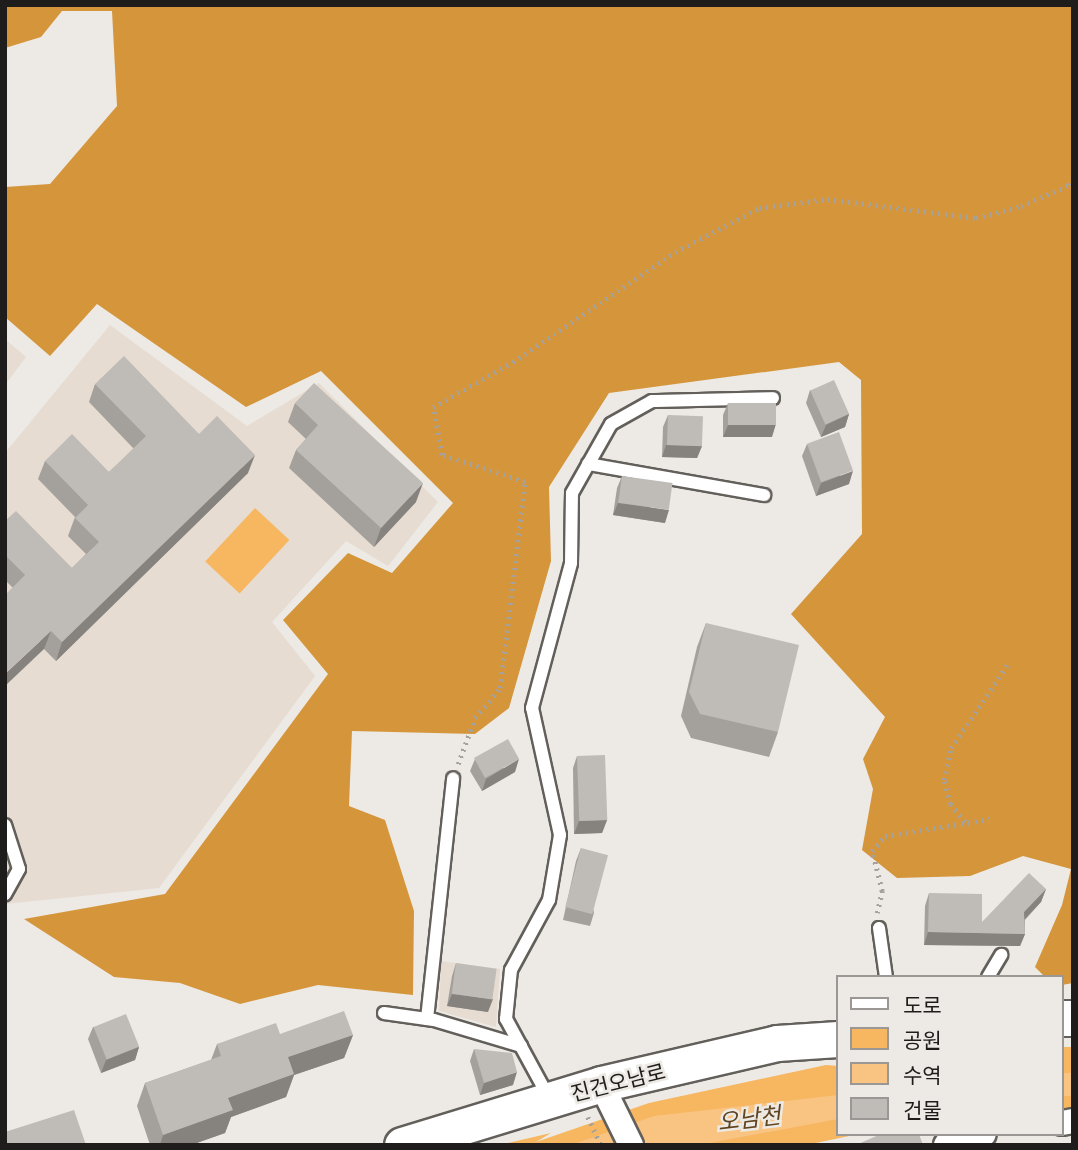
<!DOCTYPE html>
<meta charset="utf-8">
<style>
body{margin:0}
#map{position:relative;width:1078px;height:1150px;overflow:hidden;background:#ede9e4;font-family:"Asap Condensed","Noto Sans KR",sans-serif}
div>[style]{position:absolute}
.built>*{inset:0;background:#e6dcd1}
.green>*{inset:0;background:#f7b660;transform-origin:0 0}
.forest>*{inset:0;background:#d5953b}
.water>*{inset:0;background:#f9c482;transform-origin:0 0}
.path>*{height:4.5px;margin-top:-2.25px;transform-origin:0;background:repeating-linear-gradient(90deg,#a5a29e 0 2px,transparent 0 7px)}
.roads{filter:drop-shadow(2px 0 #635f5b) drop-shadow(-2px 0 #635f5b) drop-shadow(0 2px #635f5b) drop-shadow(0 -2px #635f5b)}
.service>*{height:12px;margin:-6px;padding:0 6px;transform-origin:6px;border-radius:6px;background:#fff}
.minor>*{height:24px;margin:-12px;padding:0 12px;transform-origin:12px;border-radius:12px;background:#fff}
.secondary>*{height:35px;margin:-17.5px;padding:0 17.5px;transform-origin:17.5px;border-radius:17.5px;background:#fff}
.wall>*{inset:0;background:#a4a19d}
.shaded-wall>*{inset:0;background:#86837f}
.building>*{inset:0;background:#bfbbb6;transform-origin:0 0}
span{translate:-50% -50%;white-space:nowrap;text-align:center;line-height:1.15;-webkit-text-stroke:5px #ede9e4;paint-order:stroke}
.street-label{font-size:21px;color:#1e1d1b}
.water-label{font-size:23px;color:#5f4420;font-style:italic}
.frame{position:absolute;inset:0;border:7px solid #1e1d1b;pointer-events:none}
.legend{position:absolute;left:836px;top:975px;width:228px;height:161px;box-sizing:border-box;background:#ede9e4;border:2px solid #9a9794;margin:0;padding:9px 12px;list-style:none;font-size:21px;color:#1e1d1b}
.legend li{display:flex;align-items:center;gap:14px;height:35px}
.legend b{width:35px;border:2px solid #9a9794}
</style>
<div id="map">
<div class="built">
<div style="clip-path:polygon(110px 325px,247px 426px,319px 383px,438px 502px,388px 566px,346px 541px,272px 622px,315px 676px,159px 888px,5px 904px,5px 453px)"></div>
<div style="clip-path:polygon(5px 339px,26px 357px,5px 385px)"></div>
<div style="clip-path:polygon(441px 961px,500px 969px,496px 1027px,439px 1011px)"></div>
</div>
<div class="green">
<div style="left:255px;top:508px;width:47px;height:73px;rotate:43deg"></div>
<div style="left:1073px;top:1047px;width:64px;height:11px;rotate:90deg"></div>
<div style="clip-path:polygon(826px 1065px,838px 1066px,838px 1134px,859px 1134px,806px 1145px,499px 1145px,551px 1133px,536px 1142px,649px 1103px)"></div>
</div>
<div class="forest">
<div style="clip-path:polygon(5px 5px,1073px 5px,1073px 983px,1062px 985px,1062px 977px,1045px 977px,1035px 967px,1062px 905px,1071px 869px,1023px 856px,970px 876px,897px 878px,862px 850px,873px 789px,863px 759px,885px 717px,791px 614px,862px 534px,861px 380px,839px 362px,609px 393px,549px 487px,551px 561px,509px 708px,475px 734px,352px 731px,349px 806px,385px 820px,414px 911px,413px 995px,318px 985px,240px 1004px,180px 983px,114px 977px,24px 919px,165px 894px,328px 674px,283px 620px,348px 553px,392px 573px,453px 503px,321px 371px,246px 407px,97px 304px,50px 356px,5px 317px,5px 187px,50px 184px,117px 106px,112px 11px,62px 11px,41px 37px,5px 48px)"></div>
</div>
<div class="water">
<div style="left:1073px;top:1073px;width:23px;height:11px;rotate:90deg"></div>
<div style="clip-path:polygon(838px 1095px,838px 1119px,699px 1145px,571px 1145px,654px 1116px)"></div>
</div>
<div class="path">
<div style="left:458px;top:764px;width:49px;rotate:-69.7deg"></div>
<div style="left:475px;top:718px;width:39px;rotate:-50deg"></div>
<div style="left:500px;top:688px;width:208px;rotate:-83.1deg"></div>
<div style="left:525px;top:482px;width:87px;rotate:-162deg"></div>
<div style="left:442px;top:455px;width:49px;rotate:-100.6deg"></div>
<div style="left:433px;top:407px;width:92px;rotate:-29.4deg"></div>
<div style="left:513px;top:362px;width:196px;rotate:-34.2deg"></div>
<div style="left:675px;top:252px;width:95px;rotate:-27.6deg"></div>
<div style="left:759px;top:208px;width:69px;rotate:-7.5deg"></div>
<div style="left:827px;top:199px;width:150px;rotate:7.3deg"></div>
<div style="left:976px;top:218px;width:47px;rotate:-14.9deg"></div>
<div style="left:1021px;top:206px;width:52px;rotate:-23.6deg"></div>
<div style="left:1069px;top:185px;width:9px;rotate:-63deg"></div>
<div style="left:965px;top:822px;width:23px;rotate:-130deg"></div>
<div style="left:950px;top:804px;width:25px;rotate:-104deg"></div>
<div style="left:944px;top:780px;width:33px;rotate:-78deg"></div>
<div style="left:951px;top:748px;width:100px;rotate:-56deg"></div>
<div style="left:877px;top:913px;width:23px;rotate:-77deg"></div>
<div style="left:882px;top:891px;width:41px;rotate:-104deg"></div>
<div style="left:872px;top:851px;width:20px;rotate:-49deg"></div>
<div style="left:885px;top:836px;width:106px;rotate:-9.2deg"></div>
<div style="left:588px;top:1117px;width:31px;rotate:65deg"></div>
</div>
<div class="roads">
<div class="service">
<div style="left:588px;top:464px;width:179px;rotate:10deg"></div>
<div style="left:5px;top:825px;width:46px;rotate:72.3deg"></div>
<div style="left:19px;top:869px;width:29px;rotate:119deg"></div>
<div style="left:879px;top:928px;width:49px;rotate:81.9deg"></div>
<div style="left:988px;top:977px;width:26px;rotate:-59deg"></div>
<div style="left:384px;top:1013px;width:50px;rotate:8deg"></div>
<div style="left:434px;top:1020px;width:91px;rotate:16.6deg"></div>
<div style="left:427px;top:1019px;width:242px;rotate:-83.8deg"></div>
<div style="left:548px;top:1096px;width:88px;rotate:-118.6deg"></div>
<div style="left:506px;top:1019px;width:49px;rotate:-84.2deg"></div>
<div style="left:511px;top:970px;width:80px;rotate:-61.5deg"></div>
<div style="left:549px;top:900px;width:66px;rotate:-80.4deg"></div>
<div style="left:560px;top:835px;width:130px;rotate:-102.4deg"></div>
<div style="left:532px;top:708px;width:150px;rotate:-74.9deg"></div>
<div style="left:571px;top:563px;width:70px;rotate:-89.2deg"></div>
<div style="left:572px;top:493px;width:79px;rotate:-60.5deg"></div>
<div style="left:611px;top:424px;width:47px;rotate:-29.3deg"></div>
<div style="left:652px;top:401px;width:121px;rotate:-1.4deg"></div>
</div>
<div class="minor">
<div style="left:601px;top:1084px;width:68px;rotate:63.8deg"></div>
<div style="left:1062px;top:1123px;width:11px;rotate:-10deg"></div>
<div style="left:946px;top:1145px;width:7px;rotate:-56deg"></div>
<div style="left:950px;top:1139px;width:34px;rotate:-8deg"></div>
</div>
<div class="secondary">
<div style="left:1062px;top:1018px;width:11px"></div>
<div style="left:402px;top:1145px;width:208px;rotate:-17deg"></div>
<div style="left:601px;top:1084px;width:181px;rotate:-13.1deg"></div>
<div style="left:777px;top:1043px;width:61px;rotate:-3.8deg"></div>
</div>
</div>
<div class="wall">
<div style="clip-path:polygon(95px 384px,199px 434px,248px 473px,56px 661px,44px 649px,13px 588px,5px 580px,5px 521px,72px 568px,86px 554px,68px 536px,75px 517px,38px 479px,45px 461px,109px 472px,134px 449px,89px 402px)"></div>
<div style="clip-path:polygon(810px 390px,849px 414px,845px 427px,821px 437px,806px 403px)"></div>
<div style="clip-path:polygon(295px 403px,416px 502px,374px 547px,289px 468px,296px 450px,306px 439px,288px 422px)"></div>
<div style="clip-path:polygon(728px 403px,772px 437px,723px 437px,723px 415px)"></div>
<div style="clip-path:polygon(668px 415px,702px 446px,697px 458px,662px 457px,663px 427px)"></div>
<div style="clip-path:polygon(807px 444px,849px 484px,816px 496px,802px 456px)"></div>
<div style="clip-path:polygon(622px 476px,665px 523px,613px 515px,617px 488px)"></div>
<div style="clip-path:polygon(706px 623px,778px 732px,769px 757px,691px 738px,681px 716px,697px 647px)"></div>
<div style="clip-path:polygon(577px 756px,607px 820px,602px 833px,574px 834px,573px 768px)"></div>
<div style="clip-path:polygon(475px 759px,515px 772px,482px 791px,470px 771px)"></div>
<div style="clip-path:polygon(581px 848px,594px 913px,590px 926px,563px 920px,576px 861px)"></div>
<div style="clip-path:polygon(1046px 889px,1041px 902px,1025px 920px,1025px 934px,1020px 946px,924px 945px,925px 906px,929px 893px,982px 922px)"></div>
<div style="clip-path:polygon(456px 963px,488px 1012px,447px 1006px,452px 976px)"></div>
<div style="clip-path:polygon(93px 1027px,139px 1047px,135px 1060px,101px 1073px,88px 1039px)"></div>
<div style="clip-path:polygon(280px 1034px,353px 1035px,344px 1058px,294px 1075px,286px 1097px,231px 1117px,225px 1133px,191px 1145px,150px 1145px,137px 1106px,145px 1083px,211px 1060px,217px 1044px)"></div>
<div style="clip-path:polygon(474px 1049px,513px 1085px,480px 1095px,470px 1061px)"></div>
</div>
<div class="shaded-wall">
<div style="clip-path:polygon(849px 414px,845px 427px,821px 437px,826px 425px)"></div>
<div style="clip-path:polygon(776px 424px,772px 437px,723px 437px,728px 425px)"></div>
<div style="clip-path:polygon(666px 445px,702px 446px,697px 458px,662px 457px)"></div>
<div style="clip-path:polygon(255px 455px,248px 473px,56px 661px,62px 642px)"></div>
<div style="clip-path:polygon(853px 471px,849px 484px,816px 496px,821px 483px)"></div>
<div style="clip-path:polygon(423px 483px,416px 502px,374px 547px,381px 528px)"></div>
<div style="clip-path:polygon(618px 503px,669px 510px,665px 523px,613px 515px)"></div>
<div style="clip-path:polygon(51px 631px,44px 649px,5px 686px,5px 674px)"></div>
<div style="clip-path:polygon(519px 759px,515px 772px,482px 791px,486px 779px)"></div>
<div style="clip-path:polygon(607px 820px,602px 833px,574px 834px,579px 821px)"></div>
<div style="clip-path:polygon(1046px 889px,1041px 902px,1020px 924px,1024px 912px)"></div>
<div style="clip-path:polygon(928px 932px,1025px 934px,1020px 946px,924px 945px)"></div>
<div style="clip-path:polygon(452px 994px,493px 999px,488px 1012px,447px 1006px)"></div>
<div style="clip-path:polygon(353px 1035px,344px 1058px,294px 1075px,286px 1097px,231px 1117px,225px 1133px,191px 1145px,160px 1145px,163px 1135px,228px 1098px,288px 1057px)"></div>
<div style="clip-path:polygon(139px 1047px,135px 1060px,101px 1073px,106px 1060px)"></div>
<div style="clip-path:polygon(517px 1072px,513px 1085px,480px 1095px,484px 1083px)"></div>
</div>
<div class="building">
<div style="clip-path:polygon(124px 356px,199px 434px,217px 416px,255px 455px,62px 642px,51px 631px,5px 674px,5px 595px,25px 575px,5px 555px,5px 521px,16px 511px,72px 568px,99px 542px,75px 518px,88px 505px,45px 461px,72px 434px,109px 472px,146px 436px,95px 384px)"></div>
<div style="left:834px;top:380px;width:37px;height:26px;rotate:66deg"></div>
<div style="clip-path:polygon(314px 383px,423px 483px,381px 528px,296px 450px,318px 425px,295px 403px)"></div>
<div style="left:728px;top:403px;width:48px;height:22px"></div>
<div style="left:668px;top:415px;width:35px;height:30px;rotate:2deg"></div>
<div style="left:839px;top:432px;width:41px;height:34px;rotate:70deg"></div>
<div style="left:622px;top:476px;width:51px;height:27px;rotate:8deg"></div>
<div style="clip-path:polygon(706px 623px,799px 645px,778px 732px,700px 714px,689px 692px)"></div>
<div style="left:508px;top:739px;width:23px;height:39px;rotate:61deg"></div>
<div style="left:605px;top:755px;width:65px;height:28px;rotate:88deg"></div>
<div style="left:581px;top:848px;width:28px;height:61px;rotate:15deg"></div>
<div style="clip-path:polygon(1029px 873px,1046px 889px,1024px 912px,1025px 934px,928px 932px,929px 893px,982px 894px,982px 922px)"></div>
<div style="left:456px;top:963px;width:41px;height:31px;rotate:8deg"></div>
<div style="clip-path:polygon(344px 1011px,353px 1035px,288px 1057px,294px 1074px,228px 1098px,233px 1110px,163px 1135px,145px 1083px,221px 1056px,217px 1044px,276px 1023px,280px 1034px)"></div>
<div style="left:126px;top:1014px;width:35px;height:35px;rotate:68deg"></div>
<div style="clip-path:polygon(474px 1049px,512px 1053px,517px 1072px,484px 1083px)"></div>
<div style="clip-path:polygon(74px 1110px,86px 1145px,5px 1145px,5px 1132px)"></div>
<div style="clip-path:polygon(881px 1134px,919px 1134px,923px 1145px,856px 1145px)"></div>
</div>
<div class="street-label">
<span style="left:618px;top:1082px;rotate:-14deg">진건오남로</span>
</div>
<div class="water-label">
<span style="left:749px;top:1119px;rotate:-7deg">오남천</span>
</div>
<div class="frame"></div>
<ul class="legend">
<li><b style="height:9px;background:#fff"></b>도로</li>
<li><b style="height:19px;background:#f7b660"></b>공원</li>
<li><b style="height:19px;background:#f9c482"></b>수역</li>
<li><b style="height:19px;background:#bfbbb6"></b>건물</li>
</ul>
</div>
